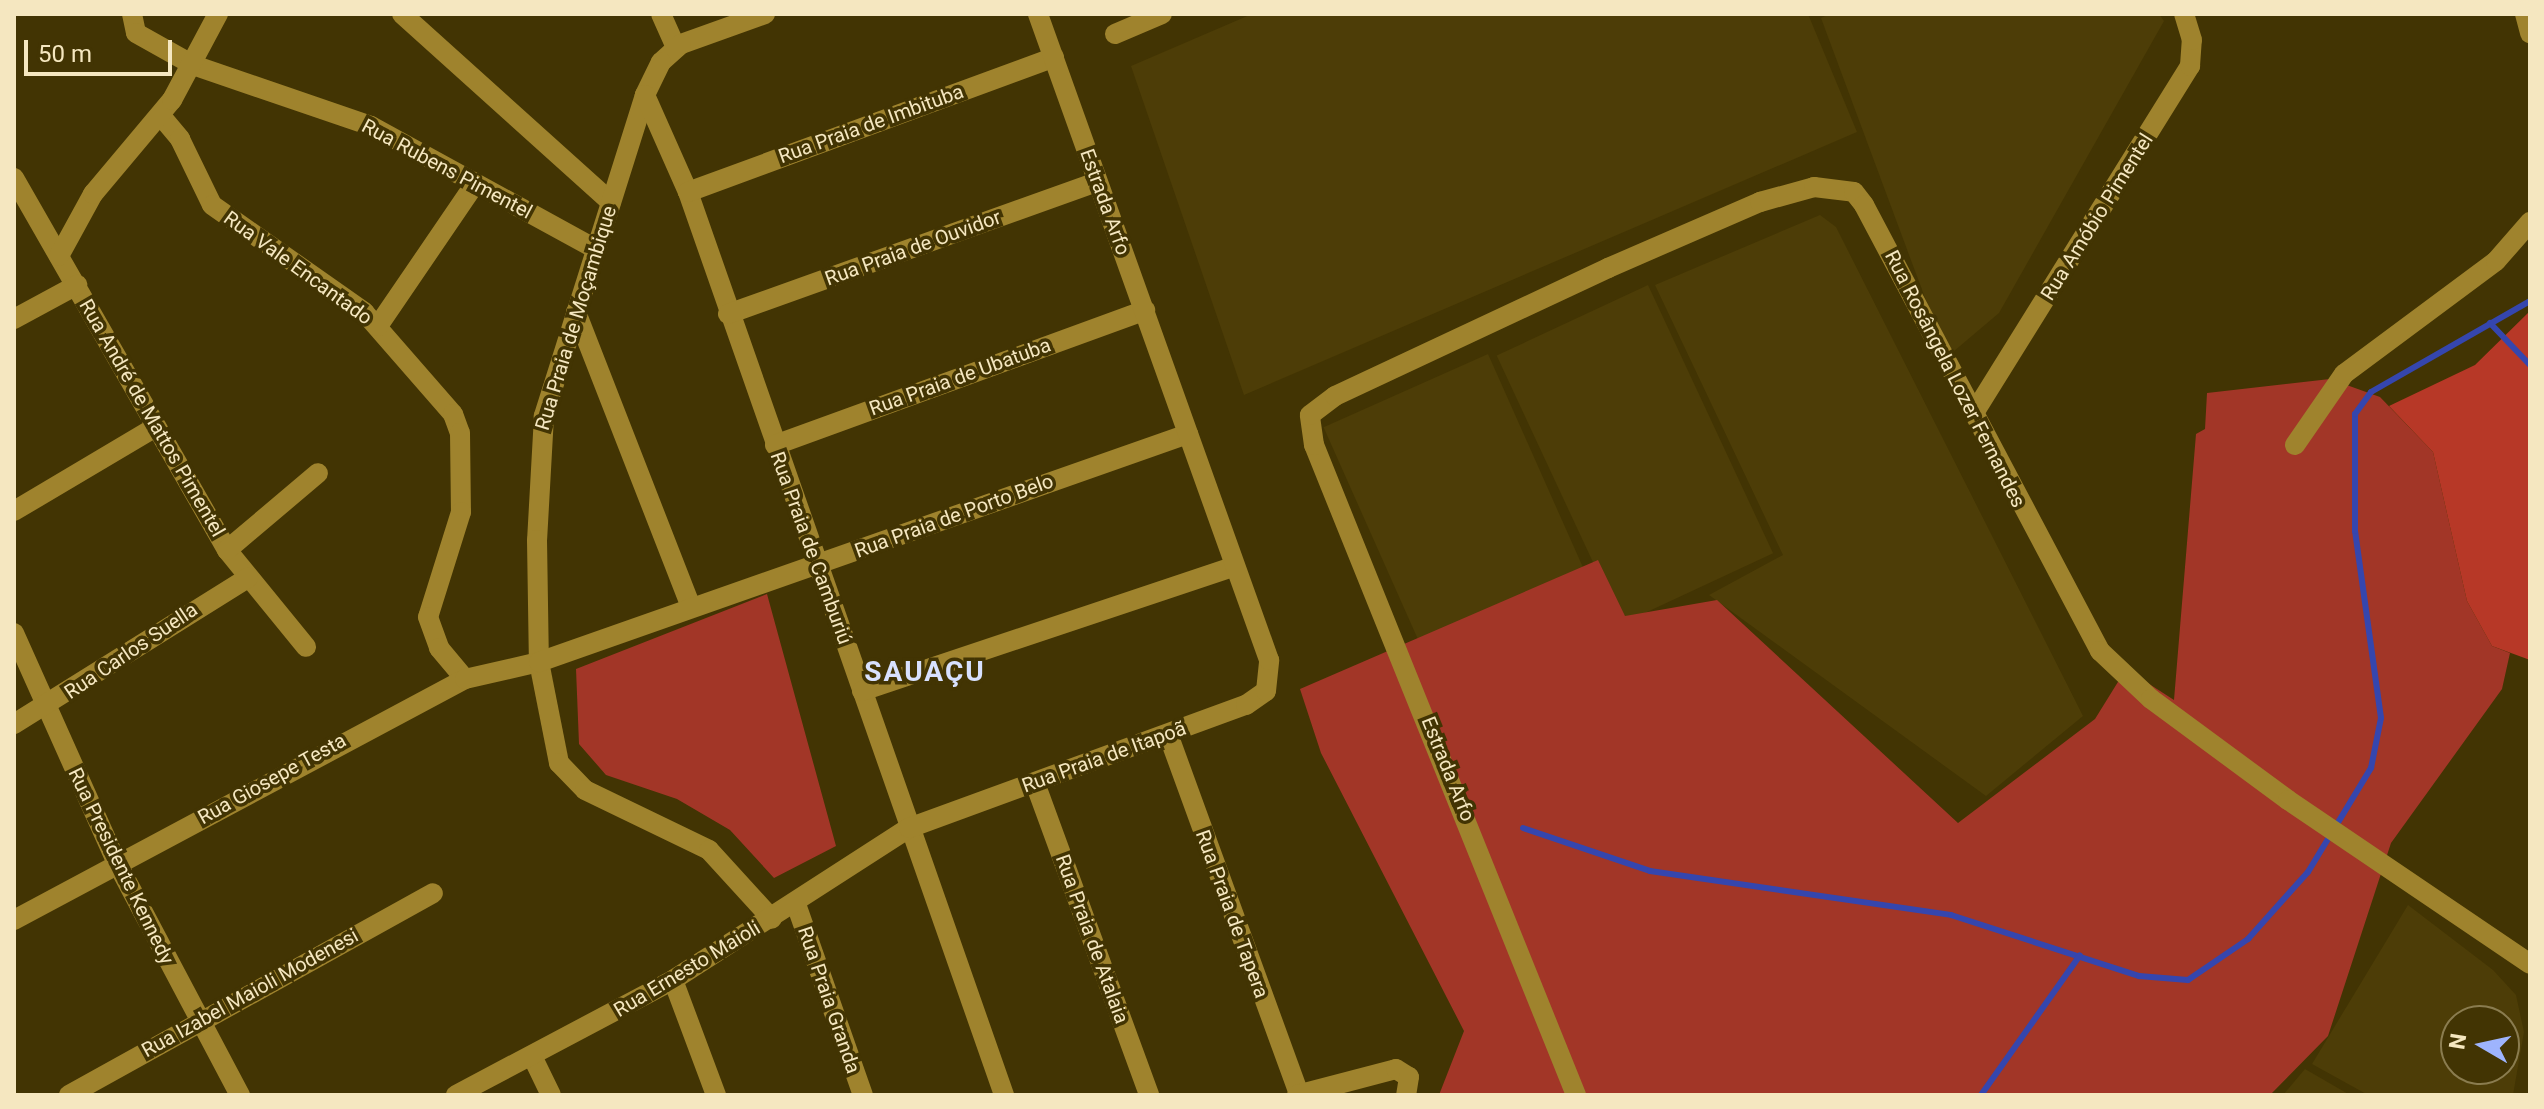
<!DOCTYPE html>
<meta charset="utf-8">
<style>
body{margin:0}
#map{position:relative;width:2544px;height:1109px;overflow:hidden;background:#423403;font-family:Roboto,sans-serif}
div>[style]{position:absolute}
.built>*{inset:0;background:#4d3d07;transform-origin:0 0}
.green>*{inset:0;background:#a23627}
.forest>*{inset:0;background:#b73827}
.stream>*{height:6px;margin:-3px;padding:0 3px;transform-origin:3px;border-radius:3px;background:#3546ae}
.minor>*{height:20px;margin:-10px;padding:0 10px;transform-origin:10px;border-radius:10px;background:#9f832d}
span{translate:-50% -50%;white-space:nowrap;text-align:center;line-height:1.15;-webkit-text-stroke:7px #423403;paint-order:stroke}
.street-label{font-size:20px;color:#f5e7c0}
.district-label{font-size:28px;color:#d8e1fe;font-weight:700;letter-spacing:2px}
.frame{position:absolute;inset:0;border:16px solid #f5e7c0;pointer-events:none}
.north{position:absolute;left:2440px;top:1005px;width:80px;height:80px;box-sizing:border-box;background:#423403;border:2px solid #8a7c4f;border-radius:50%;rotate:279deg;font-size:22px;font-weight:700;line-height:32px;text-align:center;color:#f5e7c0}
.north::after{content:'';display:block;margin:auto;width:28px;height:36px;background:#9eb4fd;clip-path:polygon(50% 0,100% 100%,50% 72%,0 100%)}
.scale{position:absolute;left:24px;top:40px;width:148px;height:36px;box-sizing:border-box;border:4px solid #f5e7c0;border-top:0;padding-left:10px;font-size:24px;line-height:28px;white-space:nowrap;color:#f5e7c0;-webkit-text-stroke:6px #423403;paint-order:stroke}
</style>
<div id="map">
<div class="built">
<div style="clip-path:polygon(1252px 14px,1808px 14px,1857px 132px,1244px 395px,1131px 66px)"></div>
<div style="clip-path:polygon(1830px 14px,2159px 14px,2164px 21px,1999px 313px,1947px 357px,1821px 18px)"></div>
<div style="clip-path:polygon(1820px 215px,1836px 227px,2083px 716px,1986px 796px,1709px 595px,1783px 555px,1655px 285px)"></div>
<div style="left:1648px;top:285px;width:296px;height:167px;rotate:65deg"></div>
<div style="left:1488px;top:354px;width:307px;height:180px;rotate:66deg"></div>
<div style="clip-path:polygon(evenodd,2408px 905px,2493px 970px,2516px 995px,2524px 1032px,2513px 1095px,2368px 1095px,2312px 1064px,2408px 905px,2504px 1021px,2504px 1069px,2456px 1069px,2456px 1021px,2504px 1021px)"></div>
<div style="clip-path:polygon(2305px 1069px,2350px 1095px,2283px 1095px)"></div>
</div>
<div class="green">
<div style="clip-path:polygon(2330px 379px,2380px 397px,2433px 452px,2467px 601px,2492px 646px,2510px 653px,2502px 689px,2391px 843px,2328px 1036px,2271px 1094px,1439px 1095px,1464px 1031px,1321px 753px,1300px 689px,1598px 560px,1625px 616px,1717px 600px,1958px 823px,2095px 719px,2126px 669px,2174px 700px,2196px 434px,2205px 429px,2207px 393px)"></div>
<div style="clip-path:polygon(767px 594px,836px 846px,774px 878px,730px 830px,677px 799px,606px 775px,579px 744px,576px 669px)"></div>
</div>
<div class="forest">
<div style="clip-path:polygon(2530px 311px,2530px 660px,2492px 646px,2467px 601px,2433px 452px,2389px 406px,2475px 365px)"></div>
</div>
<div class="stream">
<div style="left:2490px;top:323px;width:58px;rotate:46.4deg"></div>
<div style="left:1523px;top:828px;width:134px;rotate:18.7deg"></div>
<div style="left:1650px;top:871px;width:304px;rotate:8.3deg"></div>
<div style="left:1951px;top:915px;width:198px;rotate:18deg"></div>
<div style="left:2139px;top:976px;width:49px;rotate:4.7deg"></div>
<div style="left:2188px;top:980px;width:73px;rotate:-34.3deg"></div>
<div style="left:2248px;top:939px;width:90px;rotate:-48.2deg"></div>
<div style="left:2308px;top:872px;width:122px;rotate:-58.8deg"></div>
<div style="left:2371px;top:768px;width:51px;rotate:-78.7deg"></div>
<div style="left:2381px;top:718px;width:189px;rotate:-97.9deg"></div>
<div style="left:2355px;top:531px;width:117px;rotate:-90deg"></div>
<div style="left:2355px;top:414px;width:27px;rotate:-54deg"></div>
<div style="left:2371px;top:392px;width:183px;rotate:-29.8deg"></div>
<div style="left:1981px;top:1095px;width:171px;rotate:-54.7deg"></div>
</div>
<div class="minor">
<div style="left:132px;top:14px;width:19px;rotate:78deg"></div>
<div style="left:136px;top:33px;width:65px;rotate:29.3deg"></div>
<div style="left:193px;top:65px;width:188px;rotate:18.9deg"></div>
<div style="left:371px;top:126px;width:256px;rotate:28.7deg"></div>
<div style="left:402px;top:14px;width:281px;rotate:42deg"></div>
<div style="left:661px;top:14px;width:37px;rotate:66deg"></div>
<div style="left:765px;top:14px;width:89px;rotate:160.3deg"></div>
<div style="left:681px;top:44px;width:27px;rotate:138deg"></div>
<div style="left:661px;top:62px;width:37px;rotate:116deg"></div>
<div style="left:645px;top:95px;width:337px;rotate:107.5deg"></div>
<div style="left:544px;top:416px;width:124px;rotate:93.2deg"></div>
<div style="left:537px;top:540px;width:122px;rotate:89.1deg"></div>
<div style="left:539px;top:662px;width:103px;rotate:78.8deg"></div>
<div style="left:559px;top:763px;width:37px;rotate:46deg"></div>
<div style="left:585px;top:790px;width:138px;rotate:25.8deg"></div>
<div style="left:709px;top:850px;width:93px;rotate:47.6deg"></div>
<div style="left:2525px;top:14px;width:20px;rotate:75deg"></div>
<div style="left:1115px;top:34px;width:51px;rotate:-23.1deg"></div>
<div style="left:645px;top:95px;width:106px;rotate:66.1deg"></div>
<div style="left:688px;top:192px;width:957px;rotate:70.71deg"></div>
<div style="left:161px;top:116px;width:30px;rotate:50deg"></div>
<div style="left:180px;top:139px;width:73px;rotate:64.1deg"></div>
<div style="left:212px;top:205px;width:186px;rotate:35.1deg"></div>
<div style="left:364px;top:312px;width:135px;rotate:48.9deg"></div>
<div style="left:453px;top:414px;width:20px;rotate:70deg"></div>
<div style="left:460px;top:433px;width:79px;rotate:89.3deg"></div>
<div style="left:461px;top:512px;width:110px;rotate:107.4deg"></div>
<div style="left:428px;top:617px;width:33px;rotate:70deg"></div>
<div style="left:439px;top:648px;width:40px;rotate:50deg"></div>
<div style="left:14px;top:178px;width:429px;rotate:60.2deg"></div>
<div style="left:227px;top:550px;width:125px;rotate:50.8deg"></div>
<div style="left:688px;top:192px;width:390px;rotate:-20.2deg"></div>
<div style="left:59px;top:256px;width:71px;rotate:-61.3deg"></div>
<div style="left:93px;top:194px;width:123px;rotate:-50deg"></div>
<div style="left:172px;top:100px;width:98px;rotate:-61.9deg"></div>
<div style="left:576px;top:312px;width:317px;rotate:68.7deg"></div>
<div style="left:728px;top:314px;width:392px;rotate:-19.7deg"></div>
<div style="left:14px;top:319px;width:72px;rotate:-28.4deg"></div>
<div style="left:378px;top:326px;width:172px;rotate:-55.7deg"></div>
<div style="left:1974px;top:413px;width:409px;rotate:-58.1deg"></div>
<div style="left:2190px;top:66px;width:26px;rotate:-86deg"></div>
<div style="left:2192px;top:40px;width:27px;rotate:-107deg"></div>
<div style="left:775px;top:445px;width:394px;rotate:-20deg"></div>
<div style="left:2295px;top:445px;width:86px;rotate:-55.4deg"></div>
<div style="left:2344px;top:374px;width:189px;rotate:-36.6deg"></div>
<div style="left:2496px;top:261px;width:52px;rotate:-48.9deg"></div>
<div style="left:14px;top:511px;width:163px;rotate:-30.7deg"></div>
<div style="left:227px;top:550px;width:119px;rotate:-40.2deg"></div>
<div style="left:14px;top:633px;width:250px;rotate:65.9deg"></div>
<div style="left:116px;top:861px;width:265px;rotate:62.1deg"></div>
<div style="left:862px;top:691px;width:390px;rotate:-18.5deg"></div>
<div style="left:14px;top:724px;width:276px;rotate:-32deg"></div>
<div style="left:1168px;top:734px;width:383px;rotate:70deg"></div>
<div style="left:1035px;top:783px;width:332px;rotate:69.9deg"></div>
<div style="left:796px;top:904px;width:202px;rotate:70.7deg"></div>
<div style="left:14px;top:920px;width:511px;rotate:-28.12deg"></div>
<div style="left:465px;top:679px;width:76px;rotate:-12.9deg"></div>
<div style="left:539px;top:662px;width:688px;rotate:-19.36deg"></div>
<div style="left:673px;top:980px;width:123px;rotate:69.5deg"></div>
<div style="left:533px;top:1058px;width:41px;rotate:64.1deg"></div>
<div style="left:69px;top:1095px;width:416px;rotate:-29deg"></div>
<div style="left:456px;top:1095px;width:246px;rotate:-27.9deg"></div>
<div style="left:673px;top:980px;width:281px;rotate:-32.8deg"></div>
<div style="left:909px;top:828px;width:359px;rotate:-20.1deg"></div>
<div style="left:1246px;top:705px;width:24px;rotate:-35deg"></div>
<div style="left:1266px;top:691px;width:31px;rotate:-84deg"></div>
<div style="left:1269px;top:660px;width:686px;rotate:-109.68deg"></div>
<div style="left:1297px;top:1095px;width:102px;rotate:-14.7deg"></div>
<div style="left:1396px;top:1069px;width:15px;rotate:32deg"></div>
<div style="left:1409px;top:1077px;width:18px;rotate:99deg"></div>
<div style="left:1576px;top:1095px;width:701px;rotate:-111.95deg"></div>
<div style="left:1314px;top:445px;width:30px;rotate:-98deg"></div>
<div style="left:1310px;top:415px;width:31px;rotate:-37deg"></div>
<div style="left:1335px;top:396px;width:302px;rotate:-25.1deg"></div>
<div style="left:1608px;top:268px;width:166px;rotate:-23.5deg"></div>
<div style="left:1760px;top:202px;width:56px;rotate:-15.5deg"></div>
<div style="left:1814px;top:187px;width:40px;rotate:7.1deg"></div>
<div style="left:1854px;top:192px;width:16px;rotate:52deg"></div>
<div style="left:1864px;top:205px;width:505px;rotate:62.11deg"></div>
<div style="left:2100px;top:651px;width:70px;rotate:43.3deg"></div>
<div style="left:2151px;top:699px;width:170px;rotate:36.4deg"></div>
<div style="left:2288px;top:800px;width:292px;rotate:34.1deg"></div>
</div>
<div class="street-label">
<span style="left:871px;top:124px;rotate:-20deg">Rua Praia de Imbituba</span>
<span style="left:447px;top:169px;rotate:28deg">Rua Rubens Pimentel</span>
<span style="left:1105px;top:202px;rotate:70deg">Estrada Arfo</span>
<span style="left:2097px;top:217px;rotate:-58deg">Rua Amóbio Pimentel</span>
<span style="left:913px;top:248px;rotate:-20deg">Rua Praia de Ouvidor</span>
<span style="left:298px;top:268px;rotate:36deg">Rua Vale Encantado</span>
<span style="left:576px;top:318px;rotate:-73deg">Rua Praia de Moçambique</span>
<span style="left:960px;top:377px;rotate:-20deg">Rua Praia de Ubatuba</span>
<span style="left:1955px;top:379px;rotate:63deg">Rua Rosângela Lozer Fernandes</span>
<span style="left:152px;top:418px;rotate:60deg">Rua André de Mattos Pimentel</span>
<span style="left:954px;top:516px;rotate:-20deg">Rua Praia de Porto Belo</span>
<span style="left:811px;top:548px;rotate:70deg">Rua Praia de Camburiú</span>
<span style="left:131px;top:651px;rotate:-34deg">Rua Carlos Suella</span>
<span style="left:1104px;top:757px;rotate:-20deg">Rua Praia de Itapoã</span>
<span style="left:1448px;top:769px;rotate:68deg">Estrada Arfo</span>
<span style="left:272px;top:779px;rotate:-29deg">Rua Giosepe Testa</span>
<span style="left:121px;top:866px;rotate:64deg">Rua Presidente Kennedy</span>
<span style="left:1232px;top:914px;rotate:70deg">Rua Praia de Tapera</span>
<span style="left:1092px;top:939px;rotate:70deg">Rua Praia de Atalaia</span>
<span style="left:687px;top:969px;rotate:-31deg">Rua Ernesto Maioli</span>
<span style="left:250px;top:993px;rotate:-29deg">Rua Izabel Maioli Modenesi</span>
<span style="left:829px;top:1000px;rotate:71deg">Rua Praia Granda</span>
</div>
<div class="district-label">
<span style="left:925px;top:672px">SAUAÇU</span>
</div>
<div class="frame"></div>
<div class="north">N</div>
<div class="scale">50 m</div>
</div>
